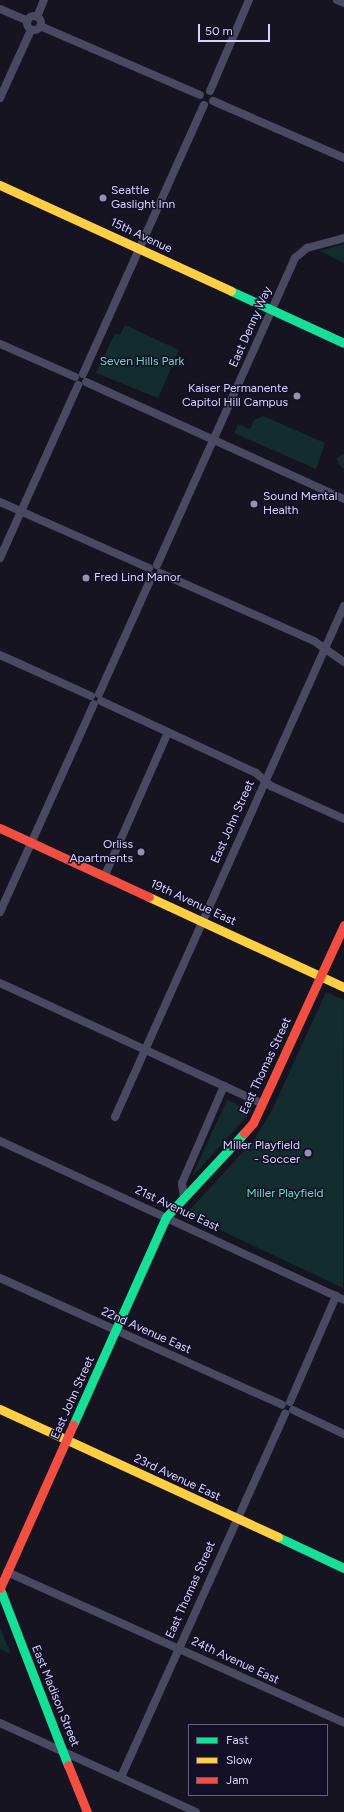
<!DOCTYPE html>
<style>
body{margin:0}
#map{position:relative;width:344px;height:1812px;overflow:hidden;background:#161421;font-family:Figtree,sans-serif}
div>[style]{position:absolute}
.green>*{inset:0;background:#132c2d}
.street>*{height:8px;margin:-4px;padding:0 4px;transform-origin:4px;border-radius:4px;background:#4a4962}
.street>.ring{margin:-4px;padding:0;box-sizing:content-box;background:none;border:8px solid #4a4962;border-radius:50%}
.fast>*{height:9px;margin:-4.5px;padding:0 4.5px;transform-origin:4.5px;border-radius:4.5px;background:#16e098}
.slow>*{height:9px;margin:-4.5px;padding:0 4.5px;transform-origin:4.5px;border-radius:4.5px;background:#ffcf43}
.jam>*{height:9px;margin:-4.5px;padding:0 4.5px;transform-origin:4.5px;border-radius:4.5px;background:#f24e42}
.dots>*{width:11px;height:11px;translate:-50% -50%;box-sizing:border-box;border:2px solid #130f26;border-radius:50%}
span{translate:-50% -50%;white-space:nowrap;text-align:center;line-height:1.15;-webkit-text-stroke:3px #130f26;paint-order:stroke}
.poi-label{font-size:12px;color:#d9d4ff}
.left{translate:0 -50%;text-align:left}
.right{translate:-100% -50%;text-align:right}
.street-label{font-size:12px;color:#d9d4ff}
.park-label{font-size:12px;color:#5fe0c0}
.legend{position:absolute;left:188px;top:1724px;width:140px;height:72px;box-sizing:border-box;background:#130f26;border:1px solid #625e7d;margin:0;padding:5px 7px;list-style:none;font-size:12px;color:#d9d4ff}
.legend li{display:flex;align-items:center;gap:8px;height:20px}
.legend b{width:20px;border:1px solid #625e7d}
.scale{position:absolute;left:198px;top:24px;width:72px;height:18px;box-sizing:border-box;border:2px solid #d9d4ff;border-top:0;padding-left:5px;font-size:12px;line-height:14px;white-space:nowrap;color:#d9d4ff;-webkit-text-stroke:3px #130f26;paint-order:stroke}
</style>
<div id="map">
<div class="green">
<div style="clip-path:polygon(344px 244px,344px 263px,320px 251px)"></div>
<div style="clip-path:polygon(125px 325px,179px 350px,158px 398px,96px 373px,115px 333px,120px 335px)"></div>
<div style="clip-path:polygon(263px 416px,325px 443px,316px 469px,234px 433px,238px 424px,250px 429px,254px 420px)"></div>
<div style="clip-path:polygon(344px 453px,344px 468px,342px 468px,336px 459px)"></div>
<div style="clip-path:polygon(326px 992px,344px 1000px,343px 1288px,186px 1214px,254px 1140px,272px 1110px)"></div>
<div style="clip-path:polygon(227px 1100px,252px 1111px,191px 1178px)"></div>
<div style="clip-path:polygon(0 1628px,11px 1654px,0 1649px)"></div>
</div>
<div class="street">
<div style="left:337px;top:0;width:8px;rotate:23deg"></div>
<div style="left:0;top:9px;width:30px;rotate:23deg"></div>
<div class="ring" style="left:27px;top:16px;width:6px;height:6px"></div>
<div style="left:37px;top:17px;width:18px;rotate:-68deg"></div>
<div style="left:40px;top:26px;width:174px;rotate:23.3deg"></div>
<div style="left:210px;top:91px;width:99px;rotate:-66.8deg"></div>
<div style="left:0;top:98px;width:75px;rotate:-65.5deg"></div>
<div style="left:213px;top:101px;width:143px;rotate:23.5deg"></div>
<div style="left:0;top:344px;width:82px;rotate:23.7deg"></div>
<div style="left:83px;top:374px;width:295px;rotate:-65.8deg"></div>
<div style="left:86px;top:382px;width:283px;rotate:24.4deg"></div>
<div style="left:0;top:502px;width:163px;rotate:23.9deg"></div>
<div style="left:0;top:558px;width:190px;rotate:-65.7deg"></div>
<div style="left:157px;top:565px;width:337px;rotate:-65.8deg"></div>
<div style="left:295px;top:258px;width:16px;rotate:-40deg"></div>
<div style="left:307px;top:248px;width:38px;rotate:-15deg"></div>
<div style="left:160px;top:573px;width:168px;rotate:23.8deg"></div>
<div style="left:314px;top:641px;width:37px;rotate:35deg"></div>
<div style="left:0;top:655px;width:100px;rotate:24.3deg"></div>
<div style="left:99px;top:694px;width:129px;rotate:-65.8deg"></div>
<div style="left:101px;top:701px;width:171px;rotate:24.9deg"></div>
<div style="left:256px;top:773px;width:20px;rotate:41deg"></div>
<div style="left:271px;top:786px;width:80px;rotate:24.3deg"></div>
<div style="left:105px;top:875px;width:156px;rotate:-66.2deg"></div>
<div style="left:0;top:912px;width:228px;rotate:-65.7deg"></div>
<div style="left:0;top:983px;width:289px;rotate:24.7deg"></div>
<div style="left:115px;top:1117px;width:560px;rotate:-65.86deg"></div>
<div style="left:0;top:1141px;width:379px;rotate:24.8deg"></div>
<div style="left:184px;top:1198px;width:15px;rotate:-98deg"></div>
<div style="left:182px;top:1183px;width:106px;rotate:-66.6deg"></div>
<div style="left:0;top:1278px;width:309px;rotate:24.2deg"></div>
<div style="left:290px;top:1402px;width:116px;rotate:-66.5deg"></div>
<div style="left:293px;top:1410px;width:56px;rotate:25.2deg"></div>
<div style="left:7px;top:1572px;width:369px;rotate:24.1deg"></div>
<div style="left:0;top:1723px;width:215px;rotate:24.4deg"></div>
<div style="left:121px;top:1777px;width:399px;rotate:-65.7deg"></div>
</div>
<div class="fast">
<div style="left:231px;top:291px;width:124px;rotate:24.7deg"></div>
<div style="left:73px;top:1425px;width:228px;rotate:-65.9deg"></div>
<div style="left:166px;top:1217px;width:115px;rotate:-47.1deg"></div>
<div style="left:278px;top:1537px;width:73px;rotate:25.2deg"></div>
<div style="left:0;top:1589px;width:189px;rotate:68.9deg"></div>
</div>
<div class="slow">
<div style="left:0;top:185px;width:254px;rotate:24.6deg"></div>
<div style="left:149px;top:897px;width:215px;rotate:24.8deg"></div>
<div style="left:0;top:1409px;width:306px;rotate:24.7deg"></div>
</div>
<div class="jam">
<div style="left:0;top:828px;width:164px;rotate:24.8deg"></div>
<div style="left:244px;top:1133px;width:13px;rotate:-48deg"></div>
<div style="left:253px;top:1123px;width:218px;rotate:-65.3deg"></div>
<div style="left:0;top:1588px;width:179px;rotate:-65.9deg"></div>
<div style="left:68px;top:1765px;width:51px;rotate:68deg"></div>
</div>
<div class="dots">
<div style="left:103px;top:198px;background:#9591b1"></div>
<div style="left:297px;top:396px;background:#9591b1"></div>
<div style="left:254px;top:504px;background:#9591b1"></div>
<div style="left:86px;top:578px;background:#9591b1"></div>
<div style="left:141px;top:852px;background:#9591b1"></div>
<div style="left:308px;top:1153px;background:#9591b1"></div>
</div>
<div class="poi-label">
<span class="left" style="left:111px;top:198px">Seattle<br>Gaslight Inn</span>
<span class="right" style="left:288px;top:396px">Kaiser Permanente<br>Capitol Hill Campus</span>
<span class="left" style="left:263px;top:504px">Sound Mental<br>Health</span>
<span class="left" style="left:94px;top:578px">Fred Lind Manor</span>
<span class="right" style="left:133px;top:852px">Orliss<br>Apartments</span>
<span class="right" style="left:300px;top:1153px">Miller Playfield<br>- Soccer</span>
</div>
<div class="street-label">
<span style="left:141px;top:236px;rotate:25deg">15th Avenue</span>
<span style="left:251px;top:327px;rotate:-66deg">East Denny Way</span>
<span style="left:233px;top:822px;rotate:-66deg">East John Street</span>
<span style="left:193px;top:903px;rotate:25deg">19th Avenue East</span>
<span style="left:266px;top:1066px;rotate:-65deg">East Thomas Street</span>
<span style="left:177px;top:1209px;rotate:25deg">21st Avenue East</span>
<span style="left:146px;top:1331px;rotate:24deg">22nd Avenue East</span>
<span style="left:73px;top:1398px;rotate:-66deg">East John Street</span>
<span style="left:177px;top:1478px;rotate:25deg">23rd Avenue East</span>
<span style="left:191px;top:1590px;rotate:-66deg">East Thomas Street</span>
<span style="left:235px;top:1661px;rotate:25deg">24th Avenue East</span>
<span style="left:55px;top:1696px;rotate:68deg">East Madison Street</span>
</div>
<div class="park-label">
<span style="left:142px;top:362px">Seven Hills Park</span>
<span style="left:285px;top:1194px">Miller Playfield</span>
</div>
<ul class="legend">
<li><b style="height:5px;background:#16e098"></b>Fast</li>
<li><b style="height:5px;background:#ffcf43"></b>Slow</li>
<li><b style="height:5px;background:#f24e42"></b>Jam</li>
</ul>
<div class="scale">50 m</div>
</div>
